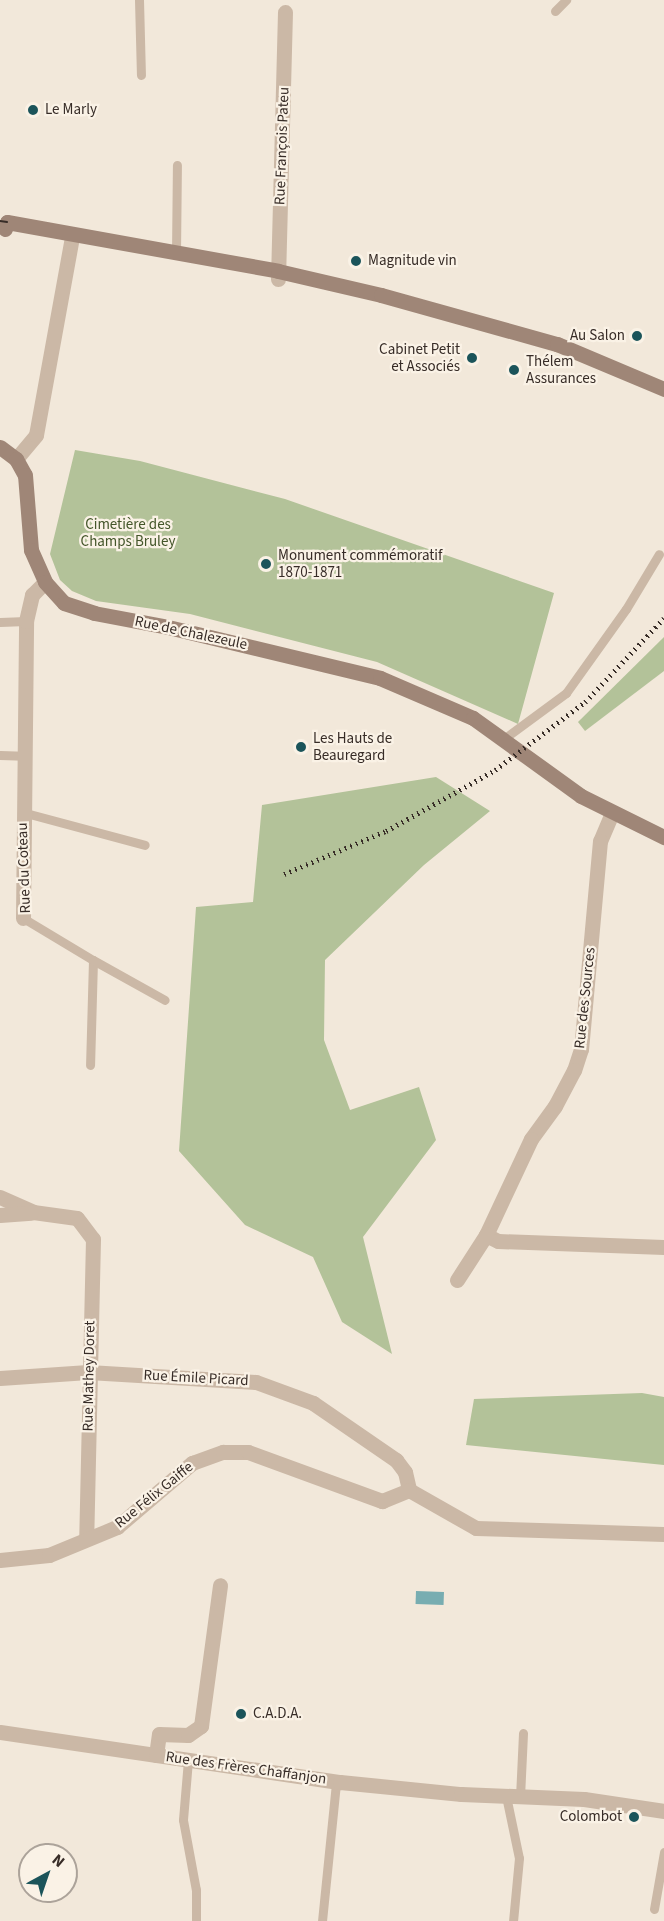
<!DOCTYPE html>
<meta charset="utf-8">
<style>
body{margin:0}
#map{position:relative;width:664px;height:1921px;overflow:hidden;background:#f2e8da;font-family:"Source Sans 3",sans-serif}
div>[style]{position:absolute}
.green>*{inset:0;background:#b3c299}
.water>*{inset:0;background:#78adb1;transform-origin:0 0}
.lane>*{height:9px;margin:-4.5px;padding:0 4.5px;transform-origin:4.5px;border-radius:4.5px;background:#cbb8a6}
.street>*{height:15px;margin:-7.5px;padding:0 7.5px;transform-origin:7.5px;border-radius:7.5px;background:#cbb8a6}
.secondary>*{height:15px;margin:-7.5px;padding:0 7.5px;transform-origin:7.5px;border-radius:7.5px;background:#9f8677}
.tram>*{height:1.5px;margin:-0.75px;padding:0 0.75px;transform-origin:0.75px;border-radius:0.75px;background:#372c27}
.rail>*{height:4.5px;margin-top:-2.25px;transform-origin:0;background:repeating-linear-gradient(90deg,#372c27 0 1.5px,transparent 0 6px)}
.dots>*{width:16px;height:16px;translate:-50% -50%;box-sizing:border-box;border:3px solid #faf2e6;border-radius:50%}
span{translate:-50% -50%;white-space:nowrap;text-align:center;line-height:1.15;-webkit-text-stroke:4.5px #faf2e6;paint-order:stroke}
.poi-label{font-size:15px;color:#372c27}
.left{translate:0 -50%;text-align:left}
.right{translate:-100% -50%;text-align:right}
.street-label{font-size:15px;color:#372c27}
.park-label{font-size:15px;color:#44562a}
.north{position:absolute;left:18px;top:1843px;width:60px;height:60px;box-sizing:border-box;background:#faf2e6;border:2px solid #aca39a;border-radius:50%;rotate:40deg;font-size:16px;font-weight:700;line-height:24px;text-align:center;color:#372c27}
.north::after{content:'';display:block;margin:auto;width:21px;height:27px;background:#1b545a;clip-path:polygon(50% 0,100% 100%,50% 72%,0 100%)}
</style>
<div id="map">
<div class="green">
<div style="clip-path:polygon(75px 450px,140px 461px,285px 499px,554px 593px,518px 724px,377px 662px,190px 614px,96px 601px,72px 591px,60px 580px,50px 554px)"></div>
<div style="clip-path:polygon(664px 637px,664px 671px,585px 731px,578px 722px)"></div>
<div style="clip-path:polygon(436px 777px,490px 811px,424px 865px,325px 960px,324px 1040px,350px 1110px,419px 1087px,436px 1140px,363px 1237px,392px 1354px,342px 1322px,313px 1257px,245px 1225px,179px 1151px,196px 907px,253px 902px,262px 805px)"></div>
<div style="clip-path:polygon(642px 1393px,664px 1397px,664px 1465px,466px 1445px,474px 1399px)"></div>
</div>
<div class="water">
<div style="left:416px;top:1591px;width:28px;height:13px;rotate:2deg"></div>
</div>
<div class="lane">
<div style="left:139px;top:0;width:75px;rotate:88.5deg"></div>
<div style="left:555px;top:11px;width:16px;rotate:-45deg"></div>
<div style="left:176px;top:254px;width:89px;rotate:-89.4deg"></div>
<div style="left:0;top:622px;width:26px;rotate:-2deg"></div>
<div style="left:505px;top:738px;width:76px;rotate:-36.4deg"></div>
<div style="left:566px;top:693px;width:103px;rotate:-54.5deg"></div>
<div style="left:626px;top:609px;width:64px;rotate:-59deg"></div>
<div style="left:0;top:755px;width:23px;rotate:2deg"></div>
<div style="left:22px;top:812px;width:127px;rotate:15deg"></div>
<div style="left:23px;top:918px;width:82px;rotate:31deg"></div>
<div style="left:93px;top:960px;width:105px;rotate:91.6deg"></div>
<div style="left:93px;top:960px;width:82px;rotate:29.1deg"></div>
<div style="left:188px;top:1760px;width:60px;rotate:94.8deg"></div>
<div style="left:183px;top:1820px;width:71px;rotate:79.5deg"></div>
<div style="left:196px;top:1890px;width:31px;rotate:90deg"></div>
<div style="left:506px;top:1796px;width:63px;rotate:78.2deg"></div>
<div style="left:519px;top:1858px;width:63px;rotate:95.4deg"></div>
<div style="left:520px;top:1797px;width:64px;rotate:-87.3deg"></div>
<div style="left:654px;top:1909px;width:58px;rotate:-80deg"></div>
<div style="left:322px;top:1921px;width:140px;rotate:-84.2deg"></div>
</div>
<div class="street">
<div style="left:278px;top:279px;width:267px;rotate:-88.5deg"></div>
<div style="left:16px;top:459px;width:31px;rotate:-50deg"></div>
<div style="left:36px;top:435px;width:201px;rotate:-79.7deg"></div>
<div style="left:612px;top:813px;width:30px;rotate:113deg"></div>
<div style="left:600px;top:841px;width:209px;rotate:95.2deg"></div>
<div style="left:581px;top:1049px;width:22px;rotate:108deg"></div>
<div style="left:574px;top:1070px;width:41px;rotate:117.8deg"></div>
<div style="left:555px;top:1106px;width:41px;rotate:126deg"></div>
<div style="left:531px;top:1139px;width:106px;rotate:115.1deg"></div>
<div style="left:486px;top:1235px;width:13px;rotate:27deg"></div>
<div style="left:498px;top:1241px;width:166px;rotate:2.1deg"></div>
<div style="left:23px;top:918px;width:297px;rotate:-89.4deg"></div>
<div style="left:26px;top:621px;width:27px;rotate:-77deg"></div>
<div style="left:32px;top:595px;width:18px;rotate:-45deg"></div>
<div style="left:0;top:1197px;width:36px;rotate:24deg"></div>
<div style="left:33px;top:1212px;width:44px;rotate:7.8deg"></div>
<div style="left:77px;top:1218px;width:26px;rotate:53deg"></div>
<div style="left:93px;top:1239px;width:300px;rotate:91.3deg"></div>
<div style="left:0;top:1215px;width:31px;rotate:-4deg"></div>
<div style="left:457px;top:1280px;width:54px;rotate:-57.2deg"></div>
<div style="left:0;top:1378px;width:88px;rotate:-3.9deg"></div>
<div style="left:88px;top:1372px;width:168px;rotate:3.4deg"></div>
<div style="left:256px;top:1382px;width:61px;rotate:20.2deg"></div>
<div style="left:313px;top:1403px;width:101px;rotate:34.5deg"></div>
<div style="left:396px;top:1460px;width:15px;rotate:53deg"></div>
<div style="left:405px;top:1472px;width:18px;rotate:77deg"></div>
<div style="left:409px;top:1490px;width:77px;rotate:29.6deg"></div>
<div style="left:476px;top:1528px;width:188px;rotate:1.8deg"></div>
<div style="left:0;top:1560px;width:49px;rotate:-5.8deg"></div>
<div style="left:49px;top:1555px;width:74px;rotate:-22.4deg"></div>
<div style="left:117px;top:1527px;width:99px;rotate:-40.5deg"></div>
<div style="left:192px;top:1463px;width:33px;rotate:-20deg"></div>
<div style="left:223px;top:1452px;width:25px"></div>
<div style="left:248px;top:1452px;width:143px;rotate:20.1deg"></div>
<div style="left:382px;top:1501px;width:29px;rotate:-22deg"></div>
<div style="left:0;top:1732px;width:344px;rotate:8.4deg"></div>
<div style="left:340px;top:1782px;width:122px;rotate:5.7deg"></div>
<div style="left:461px;top:1794px;width:123px;rotate:2.3deg"></div>
<div style="left:584px;top:1799px;width:81px;rotate:8.5deg"></div>
<div style="left:156px;top:1755px;width:21px;rotate:-82deg"></div>
<div style="left:159px;top:1734px;width:29px;rotate:2deg"></div>
<div style="left:188px;top:1735px;width:16px;rotate:-35deg"></div>
<div style="left:201px;top:1726px;width:142px;rotate:-82.3deg"></div>
</div>
<div class="secondary">
<div style="left:5px;top:229px;width:7px;rotate:-74deg"></div>
<div style="left:7px;top:222px;width:275px;rotate:10.2deg"></div>
<div style="left:278px;top:271px;width:106px;rotate:13.1deg"></div>
<div style="left:381px;top:295px;width:183px;rotate:15.6deg"></div>
<div style="left:557px;top:344px;width:116px;rotate:22.8deg"></div>
<div style="left:0;top:447px;width:20px;rotate:37deg"></div>
<div style="left:16px;top:459px;width:18px;rotate:61deg"></div>
<div style="left:25px;top:475px;width:75px;rotate:85.4deg"></div>
<div style="left:31px;top:550px;width:35px;rotate:66deg"></div>
<div style="left:45px;top:582px;width:28px;rotate:48deg"></div>
<div style="left:64px;top:603px;width:32px;rotate:18deg"></div>
<div style="left:94px;top:613px;width:75px;rotate:10.7deg"></div>
<div style="left:168px;top:627px;width:218px;rotate:13.5deg"></div>
<div style="left:380px;top:678px;width:101px;rotate:23.3deg"></div>
<div style="left:473px;top:718px;width:133px;rotate:35.8deg"></div>
<div style="left:581px;top:796px;width:93px;rotate:26.3deg"></div>
</div>
<div class="tram">
<div style="left:0;top:221px;width:7px;rotate:8deg"></div>
</div>
<div class="rail">
<div style="left:284px;top:874px;width:111px;rotate:-22.9deg"></div>
<div style="left:386px;top:831px;width:125px;rotate:-29.2deg"></div>
<div style="left:495px;top:770px;width:113px;rotate:-37.1deg"></div>
<div style="left:585px;top:702px;width:115px;rotate:-46.8deg"></div>
</div>
<div class="dots">
<div style="left:33px;top:110px;background:#1b545a"></div>
<div style="left:356px;top:261px;background:#1b545a"></div>
<div style="left:637px;top:336px;background:#1b545a"></div>
<div style="left:472px;top:358px;background:#1b545a"></div>
<div style="left:514px;top:370px;background:#1b545a"></div>
<div style="left:266px;top:564px;background:#1b545a"></div>
<div style="left:301px;top:747px;background:#1b545a"></div>
<div style="left:241px;top:1714px;background:#1b545a"></div>
<div style="left:634px;top:1817px;background:#1b545a"></div>
</div>
<div class="poi-label">
<span class="left" style="left:45px;top:110px">Le Marly</span>
<span class="left" style="left:368px;top:261px">Magnitude vin</span>
<span class="right" style="left:625px;top:336px">Au Salon</span>
<span class="right" style="left:460px;top:358px">Cabinet Petit<br>et Associés</span>
<span class="left" style="left:526px;top:370px">Thélem<br>Assurances</span>
<span class="left" style="left:278px;top:564px">Monument commémoratif<br>1870-1871</span>
<span class="left" style="left:313px;top:747px">Les Hauts de<br>Beauregard</span>
<span class="left" style="left:253px;top:1714px">C.A.D.A.</span>
<span class="right" style="left:622px;top:1817px">Colombot</span>
</div>
<div class="street-label">
<span style="left:282px;top:146px;rotate:-88deg">Rue François Pateu</span>
<span style="left:191px;top:633px;rotate:12deg">Rue de Chalezeule</span>
<span style="left:24px;top:868px;rotate:-92deg">Rue du Coteau</span>
<span style="left:585px;top:998px;rotate:-84deg">Rue des Sources</span>
<span style="left:89px;top:1376px;rotate:-89deg">Rue Mathey Doret</span>
<span style="left:196px;top:1378px;rotate:3deg">Rue Émile Picard</span>
<span style="left:154px;top:1495px;rotate:-39deg">Rue Félix Gaiffe</span>
<span style="left:246px;top:1768px;rotate:8deg">Rue des Frères Chaffanjon</span>
</div>
<div class="park-label">
<span style="left:128px;top:533px">Cimetière des<br>Champs Bruley</span>
</div>
<div class="north">N</div>
</div>
